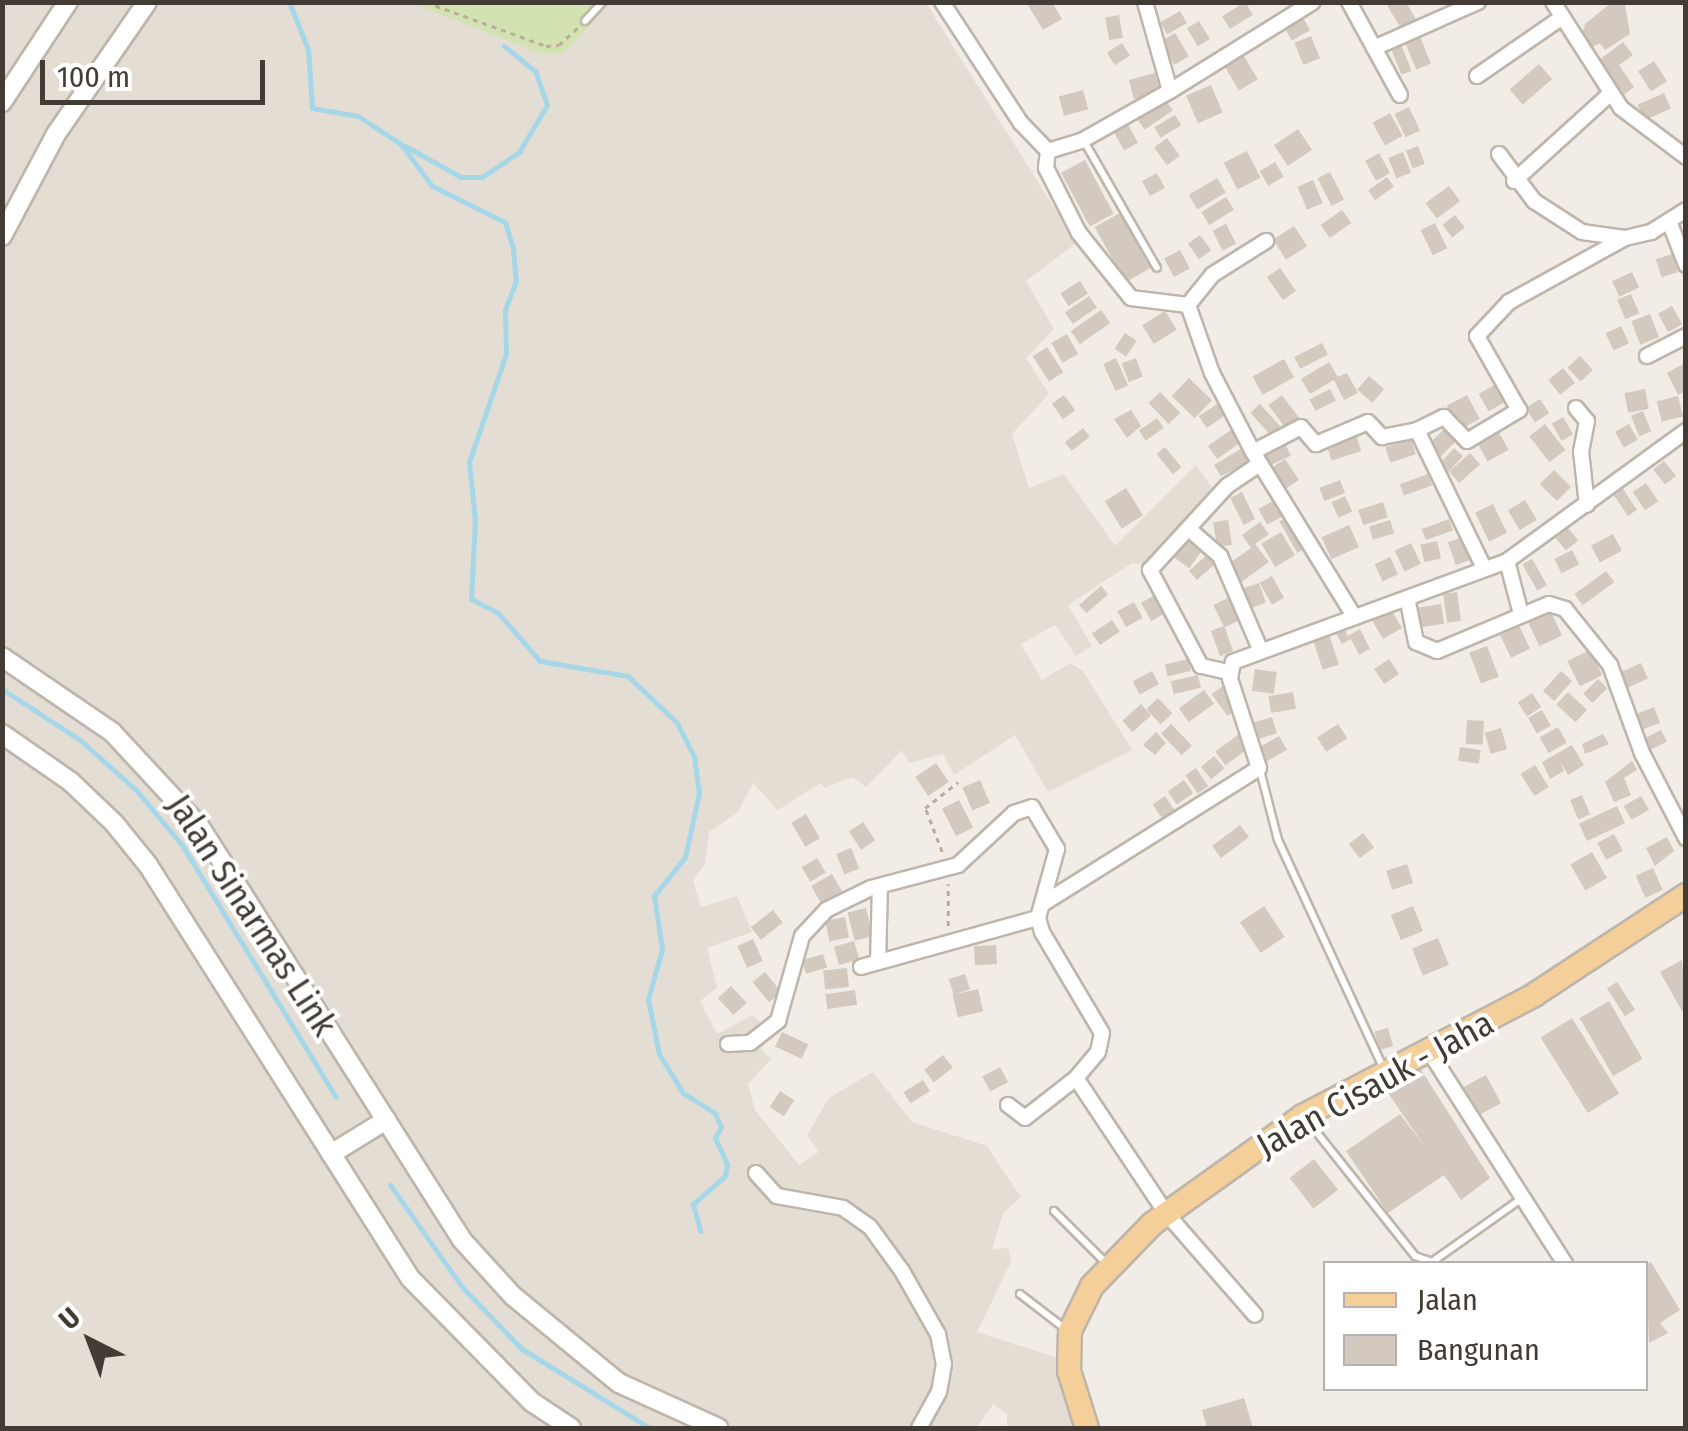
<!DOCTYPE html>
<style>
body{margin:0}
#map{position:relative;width:1688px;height:1431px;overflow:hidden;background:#f1ece5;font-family:"Fira Sans Condensed",sans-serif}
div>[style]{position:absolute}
.residential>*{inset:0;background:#e4ddd3}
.green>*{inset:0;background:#d3e2b1}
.stream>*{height:5px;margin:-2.5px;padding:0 2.5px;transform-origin:2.5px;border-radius:2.5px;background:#a5d7e9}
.building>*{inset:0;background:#d4c9be;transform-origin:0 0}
.path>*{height:2.5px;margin-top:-1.25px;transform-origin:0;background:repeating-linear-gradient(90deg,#bcac9b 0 5px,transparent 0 10px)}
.roads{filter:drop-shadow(2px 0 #beb5ab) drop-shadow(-2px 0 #beb5ab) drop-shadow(0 2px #beb5ab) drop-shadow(0 -2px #beb5ab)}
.service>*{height:6px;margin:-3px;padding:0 3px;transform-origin:3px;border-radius:3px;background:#fff}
.minor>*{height:14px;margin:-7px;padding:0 7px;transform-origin:7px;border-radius:7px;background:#fff}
.tertiary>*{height:18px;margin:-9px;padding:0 9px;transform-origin:9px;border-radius:9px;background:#fff}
.primary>*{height:22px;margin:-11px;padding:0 11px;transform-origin:11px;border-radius:11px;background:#f5cf99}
span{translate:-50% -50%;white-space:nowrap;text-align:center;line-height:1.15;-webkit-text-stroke:8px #fff;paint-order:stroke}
.street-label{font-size:35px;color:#433c35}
.frame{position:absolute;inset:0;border:5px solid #433c35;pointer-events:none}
.legend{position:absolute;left:1323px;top:1261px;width:325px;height:130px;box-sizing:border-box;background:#fff;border:2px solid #b4b1ae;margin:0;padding:12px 18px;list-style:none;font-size:30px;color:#433c35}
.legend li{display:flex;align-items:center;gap:20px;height:50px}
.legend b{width:50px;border:2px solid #b4b1ae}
.north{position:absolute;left:40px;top:1291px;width:100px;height:100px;-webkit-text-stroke:8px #fff;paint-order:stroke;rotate:318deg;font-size:28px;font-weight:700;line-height:40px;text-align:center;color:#433c35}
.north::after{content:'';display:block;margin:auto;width:35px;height:45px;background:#433c35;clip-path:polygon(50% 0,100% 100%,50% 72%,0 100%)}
.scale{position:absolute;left:40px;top:60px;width:225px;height:45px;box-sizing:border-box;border:5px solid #433c35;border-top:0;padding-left:12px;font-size:30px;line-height:35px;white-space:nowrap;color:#433c35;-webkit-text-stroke:8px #fff;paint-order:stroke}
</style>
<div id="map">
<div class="residential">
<div style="clip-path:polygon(3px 3px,926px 3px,1076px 243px,1026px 281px,1054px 329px,1026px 358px,1049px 394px,1012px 434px,1029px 488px,1064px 474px,1115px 546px,1196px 465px,1215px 492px,1144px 564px,1132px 563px,1068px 605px,1092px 646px,1076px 656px,1055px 625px,1021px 644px,1042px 680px,1070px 663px,1083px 671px,1132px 750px,1048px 792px,1015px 735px,954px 775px,943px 754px,909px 763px,902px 750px,866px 787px,852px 777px,825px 788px,821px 783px,778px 810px,753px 783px,738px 812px,709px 832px,705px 864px,693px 880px,701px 907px,737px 896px,752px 932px,707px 948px,717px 988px,700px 1001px,717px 1034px,753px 1015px,771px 1036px,761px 1049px,771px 1059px,748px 1084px,755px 1110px,799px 1165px,819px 1152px,807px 1135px,829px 1098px,873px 1072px,912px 1122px,987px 1146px,1021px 1197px,1003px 1213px,992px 1250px,1008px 1247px,1011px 1262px,977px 1332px,1058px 1358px,1074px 1428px,1007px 1428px,1007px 1414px,993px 1404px,976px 1428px,3px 1428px)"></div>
</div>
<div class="green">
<div style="clip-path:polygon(412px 3px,592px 3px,596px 19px,563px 53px,539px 53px)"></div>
</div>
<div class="stream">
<div style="left:289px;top:2px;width:51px;rotate:68deg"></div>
<div style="left:308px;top:49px;width:59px;rotate:86.1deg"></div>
<div style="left:312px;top:108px;width:47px;rotate:9.9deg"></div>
<div style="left:358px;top:116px;width:51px;rotate:33.1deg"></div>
<div style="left:401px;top:144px;width:52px;rotate:53.6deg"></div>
<div style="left:432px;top:186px;width:81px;rotate:26.3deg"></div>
<div style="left:505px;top:222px;width:28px;rotate:73deg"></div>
<div style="left:513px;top:249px;width:32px;rotate:85deg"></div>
<div style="left:516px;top:281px;width:31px;rotate:111deg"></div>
<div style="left:505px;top:310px;width:44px;rotate:88.7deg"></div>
<div style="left:506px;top:354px;width:114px;rotate:108.9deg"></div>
<div style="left:469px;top:462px;width:58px;rotate:84.1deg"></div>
<div style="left:475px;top:520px;width:79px;rotate:92.9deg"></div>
<div style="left:471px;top:599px;width:30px;rotate:27deg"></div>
<div style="left:498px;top:613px;width:64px;rotate:48.8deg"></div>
<div style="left:540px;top:661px;width:89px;rotate:9.7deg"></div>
<div style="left:628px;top:676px;width:68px;rotate:43.8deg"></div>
<div style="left:677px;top:723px;width:38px;rotate:63deg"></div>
<div style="left:694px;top:757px;width:36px;rotate:82deg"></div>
<div style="left:699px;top:793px;width:66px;rotate:102.3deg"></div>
<div style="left:685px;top:857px;width:50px;rotate:128.5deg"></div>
<div style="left:654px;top:896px;width:54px;rotate:81.4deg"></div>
<div style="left:662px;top:949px;width:52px;rotate:105.6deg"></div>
<div style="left:648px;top:999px;width:56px;rotate:78.7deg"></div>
<div style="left:659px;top:1054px;width:46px;rotate:58.4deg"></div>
<div style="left:683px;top:1093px;width:38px;rotate:32deg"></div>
<div style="left:715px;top:1113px;width:15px;rotate:67deg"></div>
<div style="left:721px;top:1127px;width:13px;rotate:119deg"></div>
<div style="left:715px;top:1138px;width:29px;rotate:65deg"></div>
<div style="left:727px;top:1164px;width:12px;rotate:99deg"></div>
<div style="left:725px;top:1176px;width:43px;rotate:138.8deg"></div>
<div style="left:693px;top:1204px;width:28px;rotate:75deg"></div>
<div style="left:405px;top:146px;width:64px;rotate:29deg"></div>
<div style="left:461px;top:177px;width:21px"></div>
<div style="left:482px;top:177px;width:45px;rotate:-34deg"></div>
<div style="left:519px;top:152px;width:55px;rotate:-59.2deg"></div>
<div style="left:547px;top:105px;width:36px;rotate:-109deg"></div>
<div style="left:535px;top:71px;width:40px;rotate:-141deg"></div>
<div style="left:2px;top:689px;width:93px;rotate:33.2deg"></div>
<div style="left:80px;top:740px;width:75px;rotate:41.8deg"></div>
<div style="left:136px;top:790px;width:72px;rotate:50.1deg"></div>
<div style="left:182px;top:845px;width:295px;rotate:58.6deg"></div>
<div style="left:390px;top:1185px;width:126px;rotate:54.7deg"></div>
<div style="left:463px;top:1288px;width:85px;rotate:46deg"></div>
<div style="left:522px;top:1349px;width:150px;rotate:31.7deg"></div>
</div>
<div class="building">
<div style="clip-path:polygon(1026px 2px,1052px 2px,1062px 19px,1043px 30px)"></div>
<div style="left:1245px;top:2px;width:15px;height:27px;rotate:58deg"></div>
<div style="clip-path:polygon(1385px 2px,1406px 2px,1418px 23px,1403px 32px)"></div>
<div style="clip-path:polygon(1611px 3px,1625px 5px,1630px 34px,1605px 50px,1600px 43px,1590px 48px,1582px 35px,1585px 24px)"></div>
<div style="left:1180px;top:11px;width:14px;height:23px;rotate:60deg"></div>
<div style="left:1300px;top:12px;width:21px;height:21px;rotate:61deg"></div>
<div style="left:1119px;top:15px;width:23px;height:14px;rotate:80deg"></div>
<div style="left:1199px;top:21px;width:21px;height:14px;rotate:59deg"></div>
<div style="left:1175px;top:33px;width:27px;height:17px;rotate:59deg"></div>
<div style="left:1419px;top:34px;width:32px;height:16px;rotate:68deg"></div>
<div style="left:1311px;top:36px;width:24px;height:18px;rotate:68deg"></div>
<div style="left:1400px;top:42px;width:31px;height:11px;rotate:68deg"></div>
<div style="clip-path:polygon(1623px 42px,1633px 55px,1619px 65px,1634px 87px,1621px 97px,1595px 63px)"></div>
<div style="left:1122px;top:43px;width:15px;height:18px;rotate:58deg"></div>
<div style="left:1244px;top:56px;width:27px;height:22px;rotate:59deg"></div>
<div style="left:1654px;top:61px;width:24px;height:19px;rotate:57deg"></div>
<div style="left:1539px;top:64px;width:20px;height:39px;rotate:49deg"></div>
<div style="left:1155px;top:73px;width:20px;height:27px;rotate:75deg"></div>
<div style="left:1211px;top:85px;width:30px;height:27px;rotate:67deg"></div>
<div style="left:1083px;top:90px;width:20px;height:25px;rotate:75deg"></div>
<div style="left:1664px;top:93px;width:17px;height:29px;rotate:66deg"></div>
<div style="left:1165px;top:99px;width:14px;height:34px;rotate:56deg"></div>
<div style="left:1409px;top:107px;width:26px;height:16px;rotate:65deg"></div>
<div style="left:1390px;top:113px;width:26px;height:20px;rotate:61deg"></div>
<div style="left:1175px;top:115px;width:12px;height:24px;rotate:59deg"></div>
<div style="left:1126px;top:121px;width:25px;height:16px;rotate:61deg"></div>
<div style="left:1298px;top:129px;width:25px;height:29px;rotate:56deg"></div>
<div style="left:1167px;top:138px;width:22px;height:16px;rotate:54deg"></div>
<div style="left:1418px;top:146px;width:19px;height:13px;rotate:69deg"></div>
<div style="left:1247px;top:151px;width:30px;height:26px;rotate:63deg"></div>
<div style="left:1403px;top:152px;width:22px;height:16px;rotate:68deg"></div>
<div style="left:1379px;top:153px;width:23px;height:16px;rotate:61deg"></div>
<div style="left:1085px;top:160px;width:61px;height:27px;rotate:62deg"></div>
<div style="left:1275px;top:162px;width:17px;height:18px;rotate:59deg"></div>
<div style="left:1330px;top:172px;width:31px;height:14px;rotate:63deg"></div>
<div style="left:1157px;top:173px;width:17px;height:17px;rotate:62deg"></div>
<div style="left:1387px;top:177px;width:12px;height:23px;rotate:55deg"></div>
<div style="left:1217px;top:178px;width:17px;height:33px;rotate:59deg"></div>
<div style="left:1313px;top:180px;width:25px;height:17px;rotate:67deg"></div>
<div style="left:1449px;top:186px;width:19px;height:29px;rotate:54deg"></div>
<div style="left:1226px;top:197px;width:15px;height:29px;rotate:58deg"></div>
<div style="left:1342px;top:210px;width:16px;height:26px;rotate:55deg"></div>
<div style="left:1120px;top:213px;width:63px;height:29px;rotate:61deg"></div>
<div style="left:1455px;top:215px;width:16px;height:16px;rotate:52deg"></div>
<div style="left:1435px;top:223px;width:28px;height:16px;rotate:64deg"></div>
<div style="left:1226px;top:224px;width:22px;height:15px;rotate:63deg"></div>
<div style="left:1294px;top:226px;width:24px;height:25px;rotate:57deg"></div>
<div style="left:1200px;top:235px;width:19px;height:15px;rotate:54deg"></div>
<div style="left:1180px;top:250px;width:21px;height:18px;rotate:62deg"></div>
<div style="left:1672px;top:254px;width:19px;height:17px;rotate:72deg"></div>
<div style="left:1280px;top:268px;width:28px;height:16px;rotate:55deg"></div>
<div style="left:1632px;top:272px;width:17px;height:22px;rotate:65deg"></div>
<div style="left:1080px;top:281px;width:15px;height:23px;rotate:58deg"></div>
<div style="left:1631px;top:294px;width:21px;height:15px;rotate:67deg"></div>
<div style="left:1089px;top:296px;width:14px;height:29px;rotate:56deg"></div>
<div style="left:1672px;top:306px;width:21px;height:16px;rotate:61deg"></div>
<div style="left:1101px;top:310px;width:16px;height:37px;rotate:55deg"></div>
<div style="left:1165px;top:311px;width:22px;height:27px;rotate:58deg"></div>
<div style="left:1650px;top:314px;width:25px;height:20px;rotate:69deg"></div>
<div style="left:1621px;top:326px;width:19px;height:17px;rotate:65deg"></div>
<div style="left:1125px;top:333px;width:14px;height:19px;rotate:34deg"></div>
<div style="left:1067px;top:334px;width:23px;height:18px;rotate:61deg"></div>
<div style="left:1322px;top:343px;width:13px;height:31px;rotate:63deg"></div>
<div style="left:1047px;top:347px;width:30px;height:17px;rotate:57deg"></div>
<div style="left:1580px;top:356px;width:19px;height:17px;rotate:47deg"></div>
<div style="left:1116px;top:358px;width:30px;height:14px;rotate:66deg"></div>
<div style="left:1136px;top:358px;width:20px;height:15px;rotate:70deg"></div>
<div style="left:1284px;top:359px;width:21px;height:36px;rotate:61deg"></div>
<div style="clip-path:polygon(1329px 362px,1338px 377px,1347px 373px,1358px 393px,1344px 400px,1334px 380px,1310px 394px,1301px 379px)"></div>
<div style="clip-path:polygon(1683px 364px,1686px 391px,1678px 395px,1667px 373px)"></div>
<div style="left:1563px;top:368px;width:19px;height:19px;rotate:51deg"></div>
<div style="left:1369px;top:376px;width:20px;height:18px;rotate:41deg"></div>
<div style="left:1189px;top:378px;width:32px;height:25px;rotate:44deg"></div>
<div style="left:1496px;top:384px;width:20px;height:20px;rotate:60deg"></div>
<div style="left:1330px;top:389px;width:13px;height:23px;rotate:63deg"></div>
<div style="left:1645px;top:389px;width:20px;height:21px;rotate:79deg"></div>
<div style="left:1160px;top:392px;width:29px;height:16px;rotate:46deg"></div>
<div style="left:1064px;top:395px;width:19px;height:15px;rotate:54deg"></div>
<div style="left:1282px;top:395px;width:30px;height:17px;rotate:53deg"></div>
<div style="left:1467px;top:395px;width:27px;height:23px;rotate:62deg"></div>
<div style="left:1678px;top:396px;width:21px;height:22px;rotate:76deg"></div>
<div style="left:1540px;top:399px;width:17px;height:17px;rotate:57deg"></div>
<div style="left:1217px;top:404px;width:14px;height:22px;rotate:56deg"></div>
<div style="left:1260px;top:404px;width:31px;height:13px;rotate:48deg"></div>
<div style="clip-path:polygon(1131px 410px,1141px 426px,1127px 438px,1114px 419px)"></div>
<div style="left:1643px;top:411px;width:22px;height:13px;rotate:68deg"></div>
<div style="left:1563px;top:417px;width:20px;height:13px;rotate:60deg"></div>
<div style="left:1157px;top:418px;width:12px;height:22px;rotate:55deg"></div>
<div style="left:1545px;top:424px;width:33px;height:20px;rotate:52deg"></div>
<div style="left:1629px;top:424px;width:18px;height:16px;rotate:61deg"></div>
<div style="left:1448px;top:425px;width:17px;height:28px;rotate:45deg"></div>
<div style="left:1235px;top:427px;width:16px;height:33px;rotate:55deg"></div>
<div style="left:1496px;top:427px;width:26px;height:24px;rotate:61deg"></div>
<div style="left:1083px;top:428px;width:11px;height:23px;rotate:52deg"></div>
<div style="left:1355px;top:432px;width:20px;height:31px;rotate:72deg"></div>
<div style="left:1411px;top:439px;width:16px;height:27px;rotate:72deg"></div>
<div style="left:1285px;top:443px;width:14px;height:25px;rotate:65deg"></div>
<div style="clip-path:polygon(1247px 445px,1253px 460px,1221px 476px,1214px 465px)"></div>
<div style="left:1165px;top:447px;width:26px;height:11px;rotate:51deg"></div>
<div style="left:1454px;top:448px;width:12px;height:21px;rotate:42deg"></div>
<div style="left:1470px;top:453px;width:15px;height:28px;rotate:48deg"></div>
<div style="left:1285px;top:459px;width:25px;height:18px;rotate:56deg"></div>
<div style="left:1664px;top:461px;width:19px;height:14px;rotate:51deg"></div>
<div style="left:1554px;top:470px;width:24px;height:20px;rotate:45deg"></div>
<div style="left:1428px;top:474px;width:12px;height:30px;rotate:70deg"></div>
<div style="left:1340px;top:480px;width:14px;height:22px;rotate:69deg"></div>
<div style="left:1646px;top:483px;width:22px;height:16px;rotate:56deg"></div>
<div style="left:1126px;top:488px;width:32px;height:25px;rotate:58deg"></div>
<div style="left:1623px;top:489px;width:25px;height:11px;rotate:56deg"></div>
<div style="left:1242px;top:492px;width:30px;height:13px;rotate:64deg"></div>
<div style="left:1282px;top:496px;width:18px;height:27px;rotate:61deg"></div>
<div style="left:1345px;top:496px;width:17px;height:15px;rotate:65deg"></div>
<div style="left:1525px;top:500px;width:23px;height:20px;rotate:59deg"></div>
<div style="left:1383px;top:502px;width:16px;height:26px;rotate:72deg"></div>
<div style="left:1493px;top:504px;width:32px;height:20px;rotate:64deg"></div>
<div style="left:1294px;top:513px;width:36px;height:17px;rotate:60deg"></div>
<div style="left:1449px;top:519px;width:12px;height:29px;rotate:70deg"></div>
<div style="left:1228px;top:520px;width:25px;height:15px;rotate:81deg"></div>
<div style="left:1390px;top:520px;width:14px;height:22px;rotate:73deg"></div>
<div style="clip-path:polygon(1260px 522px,1269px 534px,1255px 544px,1269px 562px,1240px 583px,1227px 565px,1251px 548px,1242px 535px)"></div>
<div style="left:1349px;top:525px;width:24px;height:30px;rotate:66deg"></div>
<div style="left:1568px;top:528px;width:16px;height:16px;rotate:50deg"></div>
<div style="left:1281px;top:532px;width:27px;height:23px;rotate:59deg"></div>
<div style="left:1613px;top:534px;width:19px;height:25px;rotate:62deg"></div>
<div style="left:1189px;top:536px;width:19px;height:26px;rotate:36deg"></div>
<div style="left:1463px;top:537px;width:24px;height:16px;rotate:71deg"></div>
<div style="left:1437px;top:541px;width:18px;height:17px;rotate:77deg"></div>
<div style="left:1411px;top:543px;width:23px;height:18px;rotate:65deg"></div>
<div style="left:1572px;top:550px;width:16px;height:20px;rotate:63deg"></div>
<div style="left:1209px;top:553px;width:12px;height:27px;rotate:48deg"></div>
<div style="left:1390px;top:557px;width:19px;height:17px;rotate:65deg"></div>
<div style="left:1532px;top:559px;width:30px;height:11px;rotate:60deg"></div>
<div style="left:1606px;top:571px;width:14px;height:39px;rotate:54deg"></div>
<div style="left:1272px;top:576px;width:25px;height:14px;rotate:61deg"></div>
<div style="left:1259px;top:583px;width:21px;height:18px;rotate:71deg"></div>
<div style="left:1101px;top:586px;width:11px;height:29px;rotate:49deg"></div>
<div style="left:1457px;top:592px;width:29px;height:14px;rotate:82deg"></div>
<div style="left:1155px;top:595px;width:21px;height:16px;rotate:61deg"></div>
<div style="left:1234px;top:595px;width:25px;height:23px;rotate:64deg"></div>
<div style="left:1134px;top:602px;width:18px;height:19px;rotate:61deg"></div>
<div style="left:1441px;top:604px;width:20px;height:26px;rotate:81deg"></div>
<div style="left:1391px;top:609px;width:22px;height:22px;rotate:60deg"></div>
<div style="left:1551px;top:612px;width:26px;height:25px;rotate:65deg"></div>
<div style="left:1112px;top:620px;width:14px;height:24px;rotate:56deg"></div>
<div style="clip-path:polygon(1342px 624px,1348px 636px,1360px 629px,1370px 649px,1359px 655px,1351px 639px,1342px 644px,1333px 628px)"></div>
<div style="left:1224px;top:626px;width:27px;height:14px;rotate:70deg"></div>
<div style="left:1519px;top:626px;width:25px;height:21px;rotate:64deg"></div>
<div style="left:1329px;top:634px;width:32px;height:17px;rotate:72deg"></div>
<div style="left:1487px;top:646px;width:33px;height:19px;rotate:69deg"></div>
<div style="left:1590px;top:650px;width:28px;height:25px;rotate:64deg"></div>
<div style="left:1188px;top:659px;width:12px;height:24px;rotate:76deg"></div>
<div style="left:1389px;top:659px;width:18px;height:18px;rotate:56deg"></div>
<div style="left:1641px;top:663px;width:17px;height:22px;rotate:66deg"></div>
<div style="left:1255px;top:669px;width:22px;height:22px;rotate:8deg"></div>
<div style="left:1152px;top:671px;width:15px;height:22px;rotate:62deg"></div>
<div style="left:1561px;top:671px;width:15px;height:27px;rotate:42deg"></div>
<div style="left:1198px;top:675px;width:13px;height:28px;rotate:77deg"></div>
<div style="left:1598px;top:679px;width:13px;height:21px;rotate:45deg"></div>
<div style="left:1223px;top:686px;width:27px;height:14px;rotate:54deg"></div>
<div style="left:1204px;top:690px;width:17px;height:31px;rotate:54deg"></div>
<div style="left:1293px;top:692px;width:17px;height:25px;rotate:80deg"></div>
<div style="left:1568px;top:692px;width:26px;height:17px;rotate:43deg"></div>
<div style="left:1532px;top:693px;width:17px;height:17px;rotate:57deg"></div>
<div style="left:1158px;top:698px;width:21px;height:16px;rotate:47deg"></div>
<div style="left:1141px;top:704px;width:15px;height:25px;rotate:48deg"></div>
<div style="left:1654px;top:707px;width:17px;height:23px;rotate:69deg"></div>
<div style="left:1542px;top:710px;width:18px;height:16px;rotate:61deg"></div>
<div style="left:1272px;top:717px;width:17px;height:20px;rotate:73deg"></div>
<div style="left:1467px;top:720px;width:17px;height:24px;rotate:3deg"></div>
<div style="left:1171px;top:724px;width:30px;height:14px;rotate:46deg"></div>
<div style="left:1338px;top:724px;width:17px;height:25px;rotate:57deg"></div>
<div style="left:1558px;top:727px;width:18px;height:21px;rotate:61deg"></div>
<div style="left:1501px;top:728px;width:22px;height:17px;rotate:74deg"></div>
<div style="left:1661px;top:730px;width:13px;height:21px;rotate:63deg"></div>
<div style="clip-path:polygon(1156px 732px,1166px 743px,1155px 755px,1143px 745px)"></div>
<div style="clip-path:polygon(1603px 734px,1609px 744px,1585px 754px,1582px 744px)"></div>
<div style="left:1238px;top:735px;width:17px;height:28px;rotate:54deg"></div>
<div style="left:1279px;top:736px;width:16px;height:24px;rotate:60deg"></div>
<div style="clip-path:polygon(1572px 745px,1584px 765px,1568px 775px,1559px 760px,1564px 771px,1550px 779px,1542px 762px)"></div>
<div style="left:1460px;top:747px;width:21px;height:14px;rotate:8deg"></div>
<div style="left:1214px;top:756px;width:16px;height:17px;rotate:50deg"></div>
<div style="clip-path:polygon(1632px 761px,1637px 770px,1624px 778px,1631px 795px,1614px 802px,1605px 782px)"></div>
<div style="left:936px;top:763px;width:23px;height:25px;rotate:56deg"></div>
<div style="left:1535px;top:765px;width:26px;height:17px;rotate:58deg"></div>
<div style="left:1196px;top:768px;width:22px;height:13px;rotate:56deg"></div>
<div style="left:980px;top:780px;width:25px;height:19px;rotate:67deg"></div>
<div style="left:1184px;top:780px;width:16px;height:20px;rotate:55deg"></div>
<div style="left:1582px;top:795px;width:21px;height:13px;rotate:67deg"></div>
<div style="left:1165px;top:796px;width:18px;height:15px;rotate:56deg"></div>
<div style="left:1641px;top:796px;width:16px;height:20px;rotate:60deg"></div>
<div style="left:959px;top:800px;width:31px;height:19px;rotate:63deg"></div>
<div style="left:1617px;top:806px;width:19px;height:42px;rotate:65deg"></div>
<div style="left:806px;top:814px;width:28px;height:17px;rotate:60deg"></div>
<div style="left:863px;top:822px;width:22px;height:17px;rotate:56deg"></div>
<div style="left:1240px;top:825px;width:15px;height:35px;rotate:53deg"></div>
<div style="left:1363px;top:833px;width:18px;height:18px;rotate:52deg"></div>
<div style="left:1614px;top:834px;width:19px;height:19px;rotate:62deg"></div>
<div style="clip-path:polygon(1667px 837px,1674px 851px,1655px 866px,1646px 848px)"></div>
<div style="left:851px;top:848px;width:22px;height:16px;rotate:68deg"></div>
<div style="left:1592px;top:852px;width:30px;height:25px;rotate:60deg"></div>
<div style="left:817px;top:858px;width:17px;height:18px;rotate:59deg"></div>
<div style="left:1407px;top:864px;width:20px;height:22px;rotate:72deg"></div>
<div style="left:1653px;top:868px;width:24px;height:19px;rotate:66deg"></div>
<div style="left:832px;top:874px;width:20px;height:24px;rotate:60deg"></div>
<div style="left:1264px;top:906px;width:37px;height:29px;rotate:56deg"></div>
<div style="left:1413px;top:906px;width:27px;height:24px;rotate:68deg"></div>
<div style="left:866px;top:908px;width:29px;height:19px;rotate:76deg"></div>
<div style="left:773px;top:910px;width:16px;height:28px;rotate:52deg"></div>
<div style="left:845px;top:917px;width:21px;height:20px;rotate:79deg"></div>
<div style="left:1438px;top:938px;width:29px;height:28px;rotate:68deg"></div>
<div style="left:753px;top:939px;width:24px;height:17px;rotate:66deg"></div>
<div style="left:854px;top:941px;width:19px;height:21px;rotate:74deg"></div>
<div style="left:996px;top:945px;width:19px;height:22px;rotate:87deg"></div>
<div style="left:823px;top:954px;width:14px;height:22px;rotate:73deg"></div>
<div style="clip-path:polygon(1682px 960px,1686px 1009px,1682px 1011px,1660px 972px)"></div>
<div style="left:847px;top:968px;width:19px;height:24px;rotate:84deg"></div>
<div style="left:765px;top:972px;width:26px;height:16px;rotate:51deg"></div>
<div style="left:965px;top:974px;width:16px;height:17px;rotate:72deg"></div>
<div style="left:1617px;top:982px;width:33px;height:12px;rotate:57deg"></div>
<div style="left:731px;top:986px;width:23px;height:18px;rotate:47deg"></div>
<div style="left:978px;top:989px;width:23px;height:26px;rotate:77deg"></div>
<div style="left:855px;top:990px;width:15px;height:30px;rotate:82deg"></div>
<div style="left:1609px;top:1001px;width:67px;height:34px;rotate:60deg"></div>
<div style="left:1572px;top:1018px;width:89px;height:37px;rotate:58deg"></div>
<div style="left:1388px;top:1028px;width:19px;height:14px;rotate:74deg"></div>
<div style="left:782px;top:1032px;width:29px;height:16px;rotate:25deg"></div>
<div style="left:943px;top:1055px;width:16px;height:24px;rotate:52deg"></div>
<div style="clip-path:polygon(1418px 1065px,1490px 1178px,1461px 1200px,1444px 1175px,1388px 1213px,1346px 1151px,1400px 1114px,1425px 1147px,1384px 1087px)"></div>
<div style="left:1000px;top:1067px;width:17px;height:20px;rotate:62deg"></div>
<div style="left:1486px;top:1075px;width:32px;height:27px;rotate:62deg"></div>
<div style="left:923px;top:1080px;width:13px;height:23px;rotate:58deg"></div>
<div style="left:780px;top:1091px;width:17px;height:19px;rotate:33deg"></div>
<div style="left:1314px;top:1159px;width:39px;height:31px;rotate:52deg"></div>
<div style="clip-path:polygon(1651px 1262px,1680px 1310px,1660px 1323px,1668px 1333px,1649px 1343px,1646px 1265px)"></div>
<div style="clip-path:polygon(1244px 1398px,1253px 1428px,1207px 1428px,1202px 1410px)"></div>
</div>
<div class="path">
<div style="left:426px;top:2px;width:128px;rotate:20.1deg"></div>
<div style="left:546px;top:46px;width:13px;rotate:-4deg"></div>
<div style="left:559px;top:45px;width:25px;rotate:-43deg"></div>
<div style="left:942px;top:852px;width:47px;rotate:-111.1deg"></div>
<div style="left:925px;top:808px;width:42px;rotate:-38.2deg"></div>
<div style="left:948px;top:926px;width:42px;rotate:-90deg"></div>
</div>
<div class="roads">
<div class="service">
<div style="left:585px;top:21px;width:26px;rotate:-47deg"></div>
<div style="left:1084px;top:141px;width:146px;rotate:60.1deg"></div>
<div style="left:1260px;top:770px;width:72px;rotate:75.6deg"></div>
<div style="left:1278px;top:840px;width:250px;rotate:65.2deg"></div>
<div style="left:1306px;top:1119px;width:175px;rotate:51.5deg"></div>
<div style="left:1415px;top:1256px;width:18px;rotate:19deg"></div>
<div style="left:1432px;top:1262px;width:109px;rotate:-35.3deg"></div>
<div style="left:1054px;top:1211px;width:75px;rotate:45deg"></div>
<div style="left:1020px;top:1294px;width:56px;rotate:37.7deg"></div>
</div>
<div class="minor">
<div style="left:942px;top:2px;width:145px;rotate:56.9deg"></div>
<div style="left:1021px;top:123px;width:39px;rotate:46deg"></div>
<div style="left:1048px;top:151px;width:37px;rotate:-17deg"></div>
<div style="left:1083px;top:140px;width:100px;rotate:-29.4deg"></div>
<div style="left:1170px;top:91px;width:168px;rotate:-31.9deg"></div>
<div style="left:1145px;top:2px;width:92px;rotate:74.3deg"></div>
<div style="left:1349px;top:2px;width:106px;rotate:61.3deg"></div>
<div style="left:1553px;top:2px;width:126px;rotate:57.3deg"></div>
<div style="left:1621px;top:108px;width:81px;rotate:37deg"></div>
<div style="left:1374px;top:48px;width:114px;rotate:-23.9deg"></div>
<div style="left:1477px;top:76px;width:102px;rotate:-34.6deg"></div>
<div style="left:1048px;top:151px;width:17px;rotate:97deg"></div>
<div style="left:1046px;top:168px;width:73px;rotate:63.1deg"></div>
<div style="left:1079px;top:233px;width:83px;rotate:51.3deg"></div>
<div style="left:1131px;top:298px;width:57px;rotate:7deg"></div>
<div style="left:1188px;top:305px;width:72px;rotate:70.6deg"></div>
<div style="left:1212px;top:373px;width:89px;rotate:62.6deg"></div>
<div style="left:1253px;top:452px;width:193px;rotate:58.4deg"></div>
<div style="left:1499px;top:154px;width:59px;rotate:53.3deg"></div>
<div style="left:1534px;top:201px;width:57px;rotate:32.9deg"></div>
<div style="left:1582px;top:232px;width:43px;rotate:7.9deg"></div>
<div style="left:1625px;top:238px;width:27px;rotate:-13deg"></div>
<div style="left:1651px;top:232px;width:41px;rotate:-32.2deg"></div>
<div style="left:1514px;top:181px;width:130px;rotate:-42.2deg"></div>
<div style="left:1669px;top:221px;width:47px;rotate:68.9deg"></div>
<div style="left:1188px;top:305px;width:38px;rotate:-51deg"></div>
<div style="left:1212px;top:275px;width:64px;rotate:-32.2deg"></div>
<div style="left:1647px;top:356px;width:44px;rotate:-27.1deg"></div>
<div style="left:1576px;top:408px;width:17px;rotate:50deg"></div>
<div style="left:1587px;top:421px;width:31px;rotate:101deg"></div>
<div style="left:1581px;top:451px;width:54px;rotate:83.7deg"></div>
<div style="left:1417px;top:430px;width:30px;rotate:-26deg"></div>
<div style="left:1444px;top:417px;width:33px;rotate:46deg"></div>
<div style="left:1467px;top:441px;width:61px;rotate:-30.8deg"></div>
<div style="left:1519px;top:410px;width:85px;rotate:-119.6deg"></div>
<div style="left:1477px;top:336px;width:47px;rotate:-46.7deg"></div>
<div style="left:1509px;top:302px;width:132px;rotate:-28.9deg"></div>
<div style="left:1253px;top:452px;width:54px;rotate:-27.5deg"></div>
<div style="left:1301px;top:427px;width:23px;rotate:49deg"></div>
<div style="left:1316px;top:444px;width:56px;rotate:-22.9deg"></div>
<div style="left:1368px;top:422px;width:21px;rotate:47deg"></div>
<div style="left:1382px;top:437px;width:36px;rotate:-11deg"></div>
<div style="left:1417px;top:430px;width:153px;rotate:64.1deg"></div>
<div style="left:1190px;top:530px;width:40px;rotate:41deg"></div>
<div style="left:1220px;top:556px;width:101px;rotate:66.7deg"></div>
<div style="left:1507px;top:561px;width:55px;rotate:75.2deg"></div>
<div style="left:1408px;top:602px;width:41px;rotate:78.7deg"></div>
<div style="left:1416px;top:642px;width:23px;rotate:23deg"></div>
<div style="left:1437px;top:651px;width:121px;rotate:-22.8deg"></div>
<div style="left:1549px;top:604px;width:17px;rotate:17deg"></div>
<div style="left:1565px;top:609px;width:72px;rotate:51.2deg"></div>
<div style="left:1610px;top:665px;width:94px;rotate:70deg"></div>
<div style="left:1642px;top:753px;width:96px;rotate:62.6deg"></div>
<div style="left:1228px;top:672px;width:28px;rotate:-167deg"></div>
<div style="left:1201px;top:666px;width:109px;rotate:-118deg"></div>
<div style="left:1150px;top:570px;width:114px;rotate:-47.5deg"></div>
<div style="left:1227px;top:486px;width:40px;rotate:-34deg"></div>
<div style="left:1044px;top:903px;width:254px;rotate:-32.1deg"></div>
<div style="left:1259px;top:768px;width:94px;rotate:-108deg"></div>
<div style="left:1230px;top:679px;width:17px;rotate:-80deg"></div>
<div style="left:1233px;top:662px;width:292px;rotate:-20.2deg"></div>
<div style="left:1507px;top:561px;width:221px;rotate:-36deg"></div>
<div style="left:878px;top:962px;width:76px;rotate:-88.5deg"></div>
<div style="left:861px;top:967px;width:184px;rotate:-15.5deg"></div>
<div style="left:728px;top:1044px;width:22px;rotate:-3deg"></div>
<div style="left:750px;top:1043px;width:36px;rotate:-38deg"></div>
<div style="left:778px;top:1021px;width:88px;rotate:-74.2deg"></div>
<div style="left:802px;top:936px;width:35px;rotate:-47deg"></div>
<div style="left:826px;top:910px;width:50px;rotate:-26.1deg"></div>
<div style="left:871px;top:888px;width:90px;rotate:-14.8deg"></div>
<div style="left:958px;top:865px;width:76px;rotate:-42.9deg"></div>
<div style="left:1014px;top:813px;width:19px;rotate:-18deg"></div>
<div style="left:1032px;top:807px;width:49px;rotate:59.2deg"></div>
<div style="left:1057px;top:849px;width:72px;rotate:105.4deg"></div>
<div style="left:1038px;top:918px;width:15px;rotate:74deg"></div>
<div style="left:1042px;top:932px;width:117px;rotate:59.3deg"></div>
<div style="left:1102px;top:1033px;width:19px;rotate:102deg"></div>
<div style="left:1098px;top:1052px;width:34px;rotate:130deg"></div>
<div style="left:1076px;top:1078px;width:162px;rotate:56.3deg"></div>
<div style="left:1166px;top:1213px;width:135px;rotate:48.9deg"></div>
<div style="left:1429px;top:1051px;width:253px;rotate:57.4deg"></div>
<div style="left:1008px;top:1105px;width:21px;rotate:37deg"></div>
<div style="left:1025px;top:1118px;width:65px;rotate:-38.1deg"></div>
<div style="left:756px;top:1173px;width:31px;rotate:48deg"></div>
<div style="left:777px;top:1196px;width:67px;rotate:10.3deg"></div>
<div style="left:843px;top:1208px;width:33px;rotate:35deg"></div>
<div style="left:870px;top:1227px;width:54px;rotate:54deg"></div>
<div style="left:902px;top:1271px;width:73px;rotate:60.3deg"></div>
<div style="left:938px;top:1334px;width:31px;rotate:79deg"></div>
<div style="left:944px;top:1364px;width:28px;rotate:100deg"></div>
<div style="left:939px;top:1392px;width:41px;rotate:119.1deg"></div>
</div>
<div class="tertiary">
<div style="left:2px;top:102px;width:120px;rotate:-56.6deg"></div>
<div style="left:2px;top:236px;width:115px;rotate:-62.1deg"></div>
<div style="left:56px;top:134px;width:160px;rotate:-55.4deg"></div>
<div style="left:2px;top:657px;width:133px;rotate:34.3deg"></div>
<div style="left:112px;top:732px;width:129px;rotate:47.2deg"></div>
<div style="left:200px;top:827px;width:489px;rotate:57.6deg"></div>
<div style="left:462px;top:1240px;width:76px;rotate:47.7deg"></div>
<div style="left:513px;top:1296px;width:137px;rotate:39.4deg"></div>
<div style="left:619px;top:1383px;width:109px;rotate:24.4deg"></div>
<div style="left:2px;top:734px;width:84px;rotate:34.8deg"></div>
<div style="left:71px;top:782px;width:59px;rotate:43.6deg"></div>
<div style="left:114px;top:823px;width:54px;rotate:51deg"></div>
<div style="left:148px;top:865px;width:490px;rotate:57.6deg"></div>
<div style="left:411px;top:1279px;width:173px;rotate:45.5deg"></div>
<div style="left:532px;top:1402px;width:47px;rotate:33.7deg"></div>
<div style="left:331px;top:1154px;width:65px;rotate:-31.7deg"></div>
</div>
<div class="primary">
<div style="left:1087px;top:1428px;width:60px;rotate:-107.5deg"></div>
<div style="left:1069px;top:1371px;width:40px;rotate:-88.6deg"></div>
<div style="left:1070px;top:1331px;width:50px;rotate:-63.9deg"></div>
<div style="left:1092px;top:1286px;width:86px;rotate:-45.9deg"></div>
<div style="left:1152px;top:1224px;width:186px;rotate:-35.6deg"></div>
<div style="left:1303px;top:1116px;width:261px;rotate:-27.6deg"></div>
<div style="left:1534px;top:995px;width:182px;rotate:-33.3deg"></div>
</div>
</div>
<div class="street-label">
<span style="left:252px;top:915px;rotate:57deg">Jalan Sinarmas Link</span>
<span style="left:1375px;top:1084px;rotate:-29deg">Jalan Cisauk - Jaha</span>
</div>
<div class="frame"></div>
<ul class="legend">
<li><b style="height:12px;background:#f5cf99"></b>Jalan</li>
<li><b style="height:28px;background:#d4c9be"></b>Bangunan</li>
</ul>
<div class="north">U</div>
<div class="scale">100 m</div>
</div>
